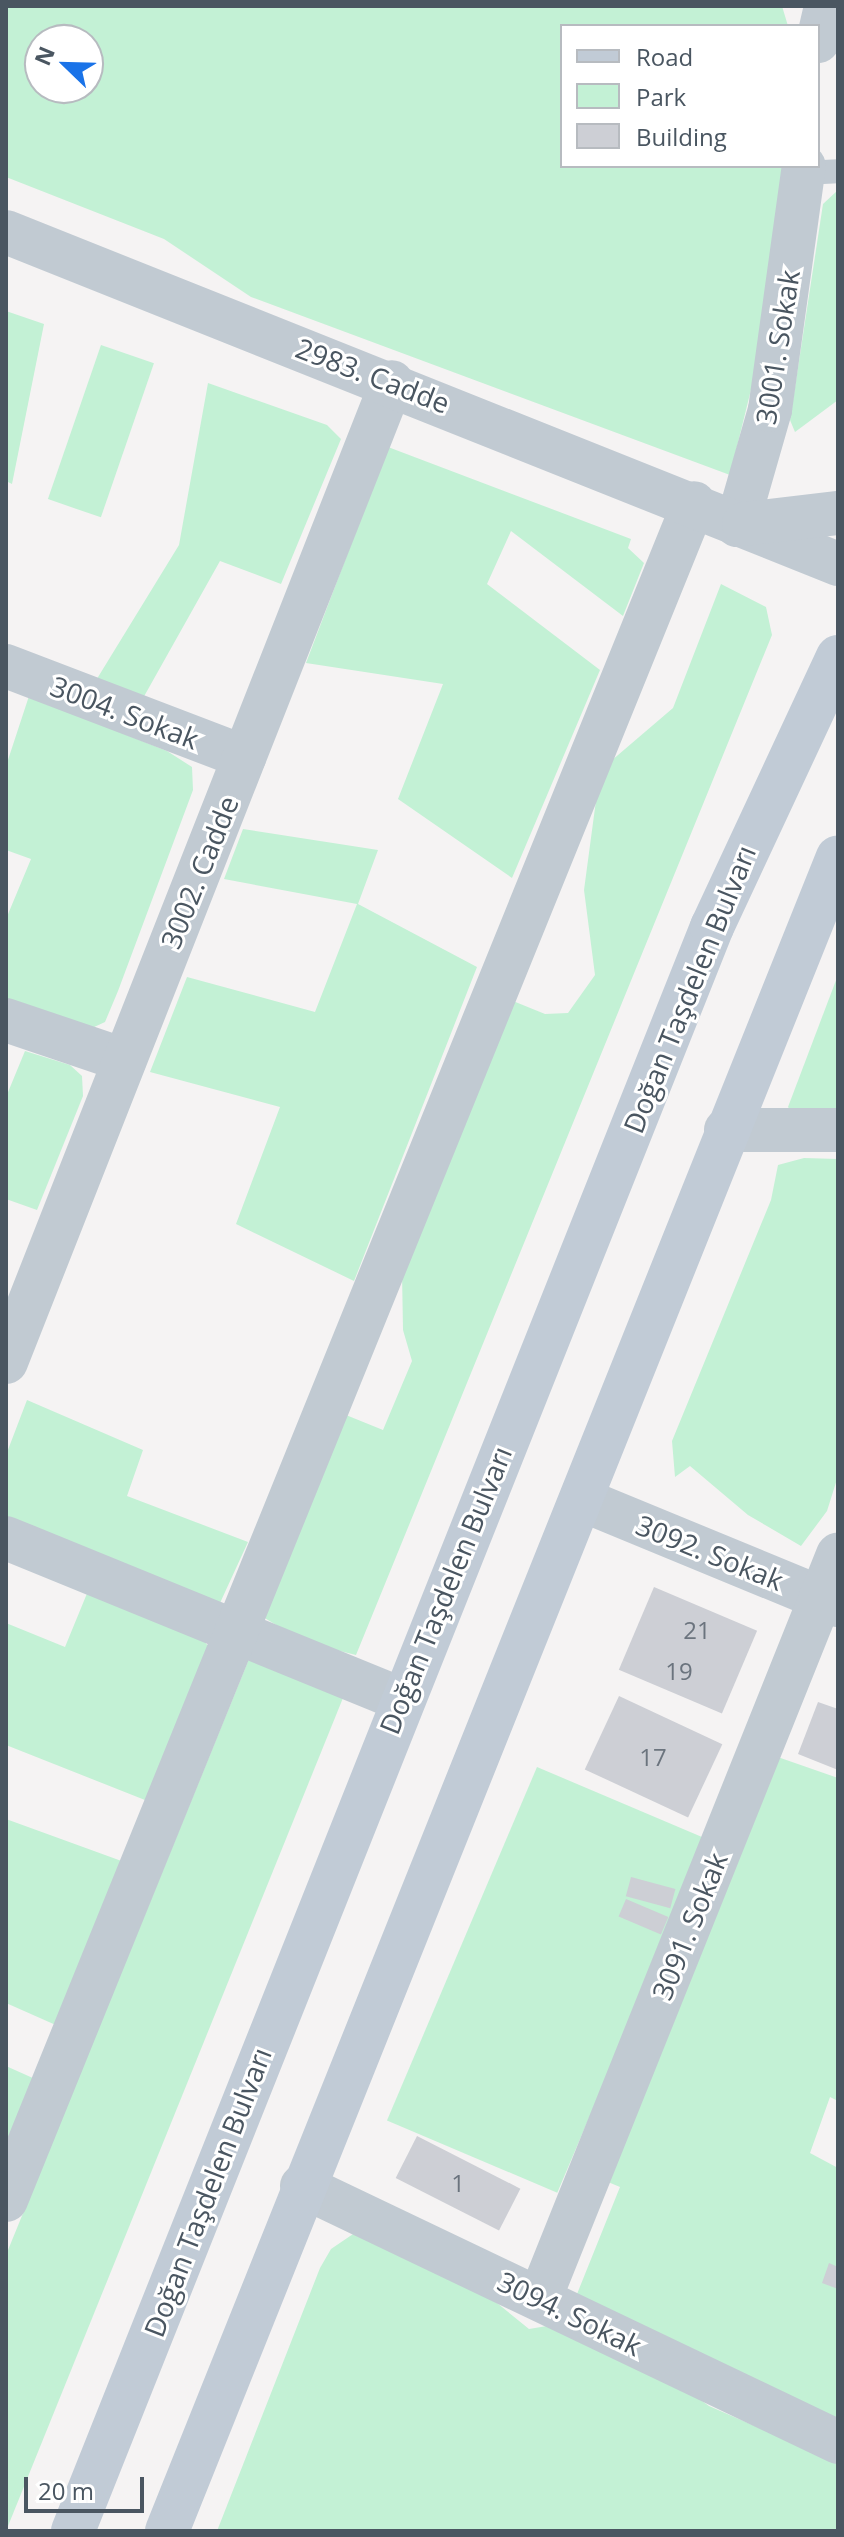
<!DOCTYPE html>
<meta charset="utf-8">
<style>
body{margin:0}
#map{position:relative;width:844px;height:2537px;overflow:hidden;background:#f5f3f3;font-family:"Open Sans",sans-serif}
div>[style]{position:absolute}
.green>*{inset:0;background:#c3f1d5;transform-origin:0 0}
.building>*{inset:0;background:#cdcfd5;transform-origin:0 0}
.service>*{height:24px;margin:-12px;padding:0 12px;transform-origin:12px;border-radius:12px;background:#c1cad2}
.minor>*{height:44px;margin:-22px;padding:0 22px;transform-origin:22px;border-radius:22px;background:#c1cad2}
.tertiary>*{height:44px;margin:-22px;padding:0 22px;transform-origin:22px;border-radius:22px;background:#c1cad2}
.secondary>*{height:44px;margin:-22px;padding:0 22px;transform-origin:22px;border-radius:22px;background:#c1cbd6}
span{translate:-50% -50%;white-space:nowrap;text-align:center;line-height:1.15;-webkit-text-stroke:6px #fff;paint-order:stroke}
.number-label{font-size:24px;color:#6b747e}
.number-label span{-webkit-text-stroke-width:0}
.street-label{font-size:28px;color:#4a5661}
.frame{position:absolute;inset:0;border:8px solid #4a5661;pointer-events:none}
.legend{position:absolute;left:560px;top:24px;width:260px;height:144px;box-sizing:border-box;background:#fff;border:2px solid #b7bbc0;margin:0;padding:10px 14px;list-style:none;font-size:24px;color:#4a5661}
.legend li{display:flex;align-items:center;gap:16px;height:40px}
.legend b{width:40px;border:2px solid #b7bbc0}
.north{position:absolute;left:24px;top:24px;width:80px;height:80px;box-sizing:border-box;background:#fff;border:2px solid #b7bbc0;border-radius:50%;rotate:293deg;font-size:22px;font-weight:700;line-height:32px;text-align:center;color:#4a5661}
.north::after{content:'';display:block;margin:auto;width:28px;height:36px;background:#1a73e8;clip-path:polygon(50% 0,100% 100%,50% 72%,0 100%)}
.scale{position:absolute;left:24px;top:2477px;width:120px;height:36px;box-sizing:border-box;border:4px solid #4a5661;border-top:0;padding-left:10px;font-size:24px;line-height:28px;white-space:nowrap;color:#4a5661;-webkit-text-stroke:6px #fff;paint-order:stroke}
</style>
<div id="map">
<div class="green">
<div style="clip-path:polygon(evenodd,6px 6px,782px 6px,788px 26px,562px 26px,562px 166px,785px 166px,760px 353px,730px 475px,251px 297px,164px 239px,6px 177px,6px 6px,40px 40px,88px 40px,88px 88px,40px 88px,40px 40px)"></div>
<div style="clip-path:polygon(838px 190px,838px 400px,795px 432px,790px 420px,823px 204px)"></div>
<div style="clip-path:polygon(6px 311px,44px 324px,12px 484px,6px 481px)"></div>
<div style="left:101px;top:345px;width:56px;height:163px;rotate:19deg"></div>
<div style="clip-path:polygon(208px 383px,327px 425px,341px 439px,281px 584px,220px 561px,142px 700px,95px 682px,179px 545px)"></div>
<div style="clip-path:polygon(388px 447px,631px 539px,628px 548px,644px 563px,623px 616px,511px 531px,487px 584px,600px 670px,512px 878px,398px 799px,443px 684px,306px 663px)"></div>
<div style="clip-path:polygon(721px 584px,766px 607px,772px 635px,356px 1655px,304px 1642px,263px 1617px,346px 1415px,383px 1430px,412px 1361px,403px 1330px,402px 1273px,513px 1001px,545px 1014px,568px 1013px,595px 975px,584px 890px,597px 793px,611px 761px,673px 708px)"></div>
<div style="clip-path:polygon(29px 696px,167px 751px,192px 767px,193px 790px,118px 991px,105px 1022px,92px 1028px,6px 1008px,6px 919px,31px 859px,6px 850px,6px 766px)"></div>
<div style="clip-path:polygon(243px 829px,378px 850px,358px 904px,477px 967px,354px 1281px,236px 1224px,280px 1107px,150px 1072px,187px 977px,315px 1012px,357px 904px,224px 879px)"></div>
<div style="clip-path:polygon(838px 975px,838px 1108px,818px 1119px,796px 1119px,788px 1107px)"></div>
<div style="clip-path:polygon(25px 1051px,70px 1065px,82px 1076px,83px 1096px,37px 1210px,6px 1199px,6px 1097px)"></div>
<div style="clip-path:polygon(804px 1158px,838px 1159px,838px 1476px,827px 1511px,801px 1546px,748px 1515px,690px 1466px,675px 1477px,672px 1441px,771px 1200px,778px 1165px)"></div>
<div style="clip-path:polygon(27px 1400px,143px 1450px,127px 1496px,248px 1542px,220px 1603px,6px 1522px,6px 1455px)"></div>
<div style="clip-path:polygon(88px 1591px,202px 1639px,210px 1648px,150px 1802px,6px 1745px,6px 1623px,65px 1647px)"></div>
<div style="clip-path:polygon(251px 1654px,345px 1693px,6px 2531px,6px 2255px)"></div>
<div style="clip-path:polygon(772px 1755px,838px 1778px,838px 2101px,830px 2097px,810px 2153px,838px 2168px,838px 2426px,575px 2299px,620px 2187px,608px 2182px)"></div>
<div style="left:537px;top:1767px;width:185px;height:384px;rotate:23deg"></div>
<div style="clip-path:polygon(6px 1819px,127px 1863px,58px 2026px,6px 2003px)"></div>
<div style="clip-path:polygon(6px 2066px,35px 2079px,6px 2147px)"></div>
<div style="clip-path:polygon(362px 2228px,497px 2303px,529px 2329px,553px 2325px,648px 2362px,709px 2406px,838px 2462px,838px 2531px,217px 2531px,320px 2268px,331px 2249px)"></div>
</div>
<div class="building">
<div style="left:654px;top:1587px;width:112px;height:90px;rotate:23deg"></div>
<div style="left:619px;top:1696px;width:114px;height:81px;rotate:25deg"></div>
<div style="clip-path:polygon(818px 1702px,838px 1709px,838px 1770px,798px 1754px)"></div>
<div style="left:631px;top:1877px;width:46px;height:20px;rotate:15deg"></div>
<div style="left:626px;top:1899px;width:46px;height:19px;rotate:23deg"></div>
<div style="left:417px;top:2136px;width:116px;height:47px;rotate:27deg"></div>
<div style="clip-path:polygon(829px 2263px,838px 2267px,838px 2289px,822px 2283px)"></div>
</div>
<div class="service">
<div style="left:803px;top:173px;width:35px;rotate:-3deg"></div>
</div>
<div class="minor">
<div style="left:818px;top:41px;width:36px;rotate:-77deg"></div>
<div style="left:737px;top:525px;width:120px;rotate:-74deg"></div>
<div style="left:770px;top:410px;width:246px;rotate:-82.1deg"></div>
<div style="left:6px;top:666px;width:255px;rotate:20.9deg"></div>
<div style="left:6px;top:1020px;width:125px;rotate:18.7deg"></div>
<div style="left:726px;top:1130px;width:112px"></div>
<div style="left:6px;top:1362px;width:1053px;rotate:-68.5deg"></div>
<div style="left:583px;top:1500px;width:276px;rotate:22.4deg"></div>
<div style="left:6px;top:1538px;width:427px;rotate:22.2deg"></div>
<div style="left:302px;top:2186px;width:594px;rotate:25.53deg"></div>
<div style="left:6px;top:2200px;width:1831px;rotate:-67.93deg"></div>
<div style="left:540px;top:2298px;width:801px;rotate:-68.15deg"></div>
</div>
<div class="tertiary">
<div style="left:6px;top:232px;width:896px;rotate:21.75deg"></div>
<div style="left:744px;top:524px;width:95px;rotate:-6.7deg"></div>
</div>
<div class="secondary">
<div style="left:73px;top:2531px;width:1727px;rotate:-68.28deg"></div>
<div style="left:712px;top:927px;width:298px;rotate:-65deg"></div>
<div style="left:167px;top:2531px;width:1803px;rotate:-68.16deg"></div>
</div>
<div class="number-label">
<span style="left:697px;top:1630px">21</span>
<span style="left:679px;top:1671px">19</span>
<span style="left:653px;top:1757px">17</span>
<span style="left:458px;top:2183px">1</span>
</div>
<div class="street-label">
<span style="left:777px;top:347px;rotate:-81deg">3001. Sokak</span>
<span style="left:373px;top:375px;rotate:21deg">2983. Cadde</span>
<span style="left:125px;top:712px;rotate:21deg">3004. Sokak</span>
<span style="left:199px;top:872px;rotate:-68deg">3002. Cadde</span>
<span style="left:689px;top:989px;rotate:-68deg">Doğan Taşdelen Bulvarı</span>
<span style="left:710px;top:1552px;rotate:22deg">3092. Sokak</span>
<span style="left:445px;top:1590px;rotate:-68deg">Doğan Taşdelen Bulvarı</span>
<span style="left:689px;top:1926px;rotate:-68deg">3091. Sokak</span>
<span style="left:207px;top:2192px;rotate:-69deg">Doğan Taşdelen Bulvarı</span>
<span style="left:570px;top:2313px;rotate:26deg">3094. Sokak</span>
</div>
<div class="frame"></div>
<ul class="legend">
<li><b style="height:10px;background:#c1cbd6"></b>Road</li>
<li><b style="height:22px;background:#c3f1d5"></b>Park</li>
<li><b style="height:22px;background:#cdcfd5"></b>Building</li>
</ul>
<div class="north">N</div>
<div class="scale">20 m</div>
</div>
